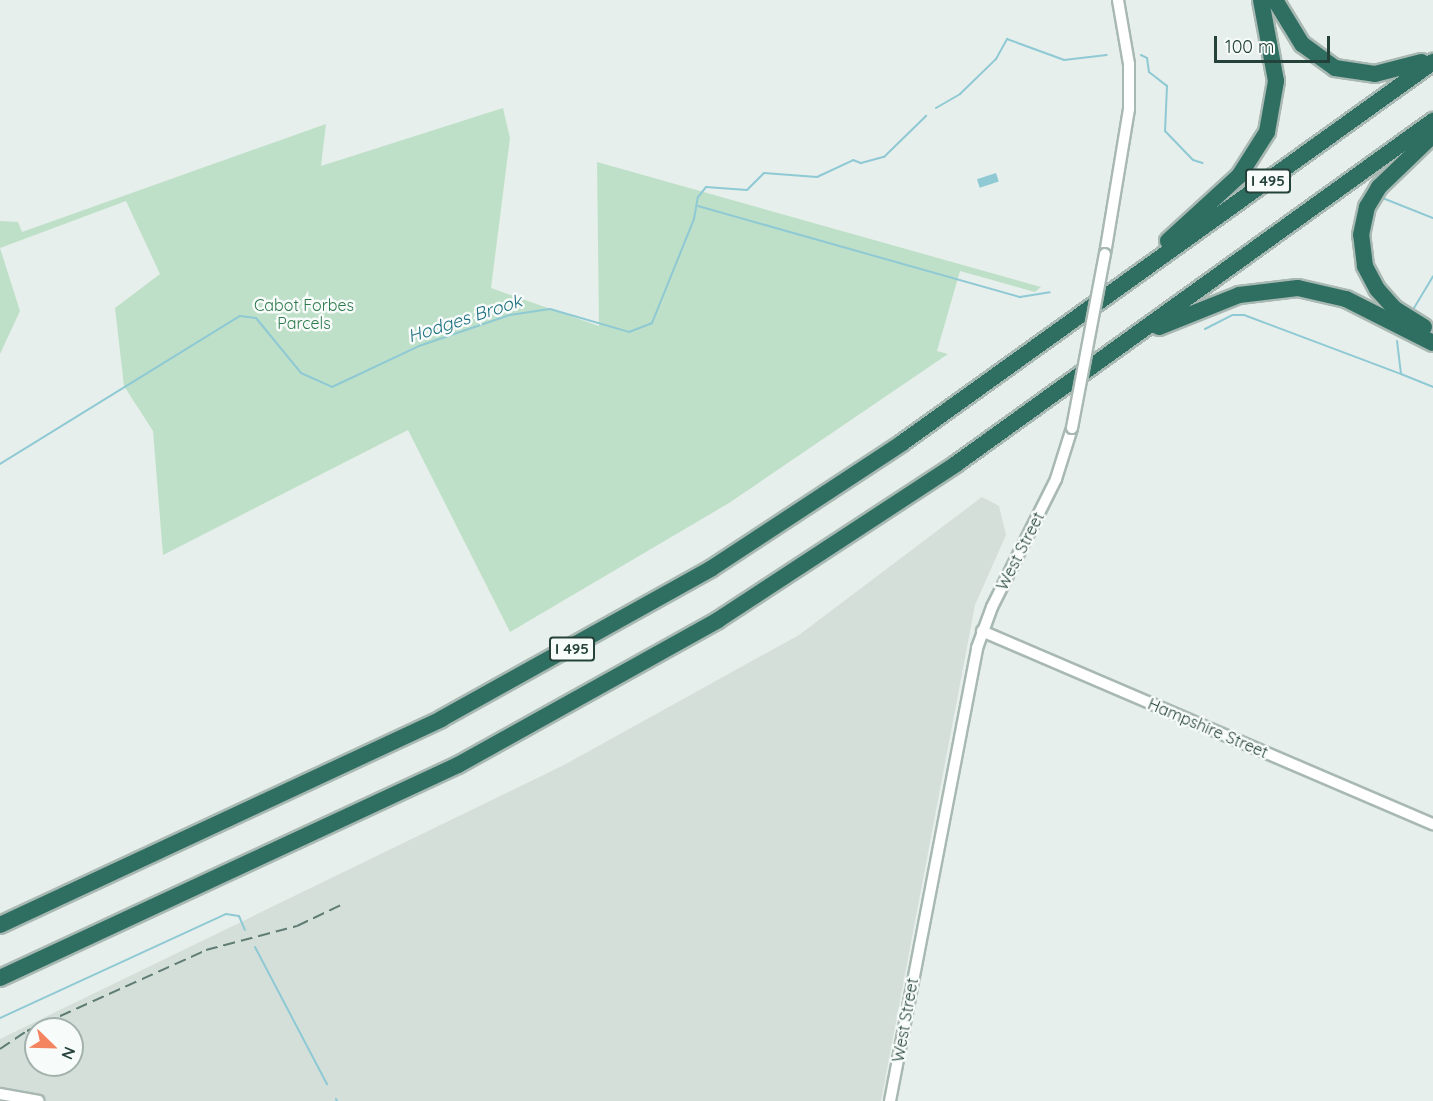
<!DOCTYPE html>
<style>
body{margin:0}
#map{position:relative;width:1433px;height:1101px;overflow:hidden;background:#e6efeb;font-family:Quicksand,sans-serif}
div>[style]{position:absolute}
.built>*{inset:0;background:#d4dfda}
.green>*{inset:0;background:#bfe0c8}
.water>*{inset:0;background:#8ec9d4;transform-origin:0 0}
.stream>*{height:2px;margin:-1px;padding:0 1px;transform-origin:1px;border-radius:1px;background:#8ec9d4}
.roads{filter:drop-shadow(2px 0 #a8b8b2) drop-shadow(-2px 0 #a8b8b2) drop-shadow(0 2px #a8b8b2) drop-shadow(0 -2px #a8b8b2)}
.tertiary>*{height:10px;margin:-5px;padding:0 5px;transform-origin:5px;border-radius:5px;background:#fff}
.motorway>*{height:16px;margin:-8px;padding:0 8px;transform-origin:8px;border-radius:8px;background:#2f6f62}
.rail>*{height:2px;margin-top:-1px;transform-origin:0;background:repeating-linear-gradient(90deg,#5f7d75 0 12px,transparent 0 18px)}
.bridges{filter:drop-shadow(2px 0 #a8b8b2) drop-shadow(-2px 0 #a8b8b2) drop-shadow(0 2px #a8b8b2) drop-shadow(0 -2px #a8b8b2)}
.tertiary-bridge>*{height:10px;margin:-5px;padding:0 5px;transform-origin:5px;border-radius:5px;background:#fff}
span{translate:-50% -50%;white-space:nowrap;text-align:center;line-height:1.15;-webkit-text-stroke:5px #f7fbf9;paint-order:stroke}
.shield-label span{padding:2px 4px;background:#f7fbf9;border:2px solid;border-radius:4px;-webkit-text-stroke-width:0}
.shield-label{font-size:15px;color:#24423a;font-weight:700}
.park-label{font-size:16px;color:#2d7a4b}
.street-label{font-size:16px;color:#24423a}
.water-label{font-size:18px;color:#1c6f80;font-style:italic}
.north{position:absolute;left:24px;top:1017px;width:60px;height:60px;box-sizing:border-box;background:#f7fbf9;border:2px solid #a3b1ad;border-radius:50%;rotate:113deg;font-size:16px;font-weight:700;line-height:24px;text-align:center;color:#24423a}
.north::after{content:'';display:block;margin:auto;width:21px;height:27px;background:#f4845f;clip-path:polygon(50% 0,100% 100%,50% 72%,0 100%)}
.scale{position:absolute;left:1214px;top:36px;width:116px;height:27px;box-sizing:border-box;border:3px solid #24423a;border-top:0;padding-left:8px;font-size:18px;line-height:21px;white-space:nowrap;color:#24423a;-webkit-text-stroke:4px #f7fbf9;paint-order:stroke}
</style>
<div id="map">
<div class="built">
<div style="clip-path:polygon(evenodd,982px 497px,999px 506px,1006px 535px,975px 605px,881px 1101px,0 1101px,0 1039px,564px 765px,799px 635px,982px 497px,36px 1029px,72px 1029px,72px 1065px,36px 1065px,36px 1029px)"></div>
</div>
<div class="green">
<div style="clip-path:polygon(503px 108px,510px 138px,491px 288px,599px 326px,597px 162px,1041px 287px,1035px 292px,960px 271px,937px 351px,948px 354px,729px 503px,510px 632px,408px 430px,163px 555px,153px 431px,124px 386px,115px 308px,160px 274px,126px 201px,0 248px,20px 311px,0 354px,0 221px,18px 222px,22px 232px,326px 124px,321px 166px)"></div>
</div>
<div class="water">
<div style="left:996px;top:173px;width:9px;height:20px;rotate:72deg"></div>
</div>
<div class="stream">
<div style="left:1141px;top:55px;width:7px;rotate:27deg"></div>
<div style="left:1147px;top:58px;width:14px;rotate:82deg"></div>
<div style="left:1149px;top:72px;width:23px;rotate:38deg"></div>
<div style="left:1167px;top:86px;width:45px;rotate:92.5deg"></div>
<div style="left:1165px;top:131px;width:40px;rotate:46deg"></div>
<div style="left:1193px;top:160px;width:10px;rotate:17deg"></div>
<div style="left:936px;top:108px;width:28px;rotate:-30deg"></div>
<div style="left:960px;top:94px;width:50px;rotate:-44.2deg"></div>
<div style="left:996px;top:59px;width:23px;rotate:-61deg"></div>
<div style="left:1007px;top:39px;width:61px;rotate:20.2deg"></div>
<div style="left:1064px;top:60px;width:43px;rotate:-6.6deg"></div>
<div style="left:1380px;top:197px;width:57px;rotate:21.6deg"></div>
<div style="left:698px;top:206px;width:335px;rotate:15.8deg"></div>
<div style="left:1020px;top:297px;width:30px;rotate:-9deg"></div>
<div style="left:1414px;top:308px;width:37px;rotate:-59deg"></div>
<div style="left:1205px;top:329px;width:31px;rotate:-27deg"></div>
<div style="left:1233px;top:315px;width:11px"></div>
<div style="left:1244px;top:315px;width:168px;rotate:20.6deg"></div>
<div style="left:1397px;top:341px;width:33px;rotate:83deg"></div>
<div style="left:1401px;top:374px;width:35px;rotate:22deg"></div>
<div style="left:0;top:464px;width:282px;rotate:-31.7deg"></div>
<div style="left:240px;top:316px;width:16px;rotate:7deg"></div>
<div style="left:256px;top:318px;width:71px;rotate:50.7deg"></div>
<div style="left:301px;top:373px;width:34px;rotate:24deg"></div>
<div style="left:332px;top:387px;width:96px;rotate:-25.2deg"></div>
<div style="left:419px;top:346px;width:96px;rotate:-18.8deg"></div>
<div style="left:510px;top:315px;width:40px;rotate:-8.5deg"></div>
<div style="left:550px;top:309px;width:82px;rotate:16.2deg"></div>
<div style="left:629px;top:332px;width:25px;rotate:-21deg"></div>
<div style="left:652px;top:323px;width:112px;rotate:-68deg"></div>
<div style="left:694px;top:219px;width:22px;rotate:-80deg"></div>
<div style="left:698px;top:197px;width:13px;rotate:-51deg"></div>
<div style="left:706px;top:187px;width:41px;rotate:4.2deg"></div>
<div style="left:747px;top:190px;width:24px;rotate:-45deg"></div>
<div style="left:764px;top:173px;width:53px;rotate:4.3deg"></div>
<div style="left:817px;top:177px;width:40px;rotate:-25deg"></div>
<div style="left:853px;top:160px;width:9px;rotate:21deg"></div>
<div style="left:861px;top:163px;width:24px;rotate:-15deg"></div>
<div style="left:884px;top:157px;width:59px;rotate:-44.3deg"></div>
<div style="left:255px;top:947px;width:155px;rotate:62.3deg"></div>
<div style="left:0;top:1018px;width:249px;rotate:-24.7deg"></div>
<div style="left:226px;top:914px;width:13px;rotate:9deg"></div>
<div style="left:239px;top:916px;width:15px;rotate:67deg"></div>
<div style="left:336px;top:1099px;width:2px;rotate:63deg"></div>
</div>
<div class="roads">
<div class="tertiary">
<div style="left:1105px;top:254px;width:147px;rotate:-80.6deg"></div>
<div style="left:1129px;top:109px;width:45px;rotate:-90deg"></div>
<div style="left:1129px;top:64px;width:65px;rotate:-99.8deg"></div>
<div style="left:982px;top:631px;width:491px;rotate:23.2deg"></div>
<div style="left:0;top:1094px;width:39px;rotate:10deg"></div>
<div style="left:890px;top:1101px;width:461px;rotate:-79.1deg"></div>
<div style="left:977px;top:648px;width:44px;rotate:-69.9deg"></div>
<div style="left:992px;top:607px;width:143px;rotate:-63.4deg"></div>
<div style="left:1056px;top:479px;width:53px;rotate:-72.6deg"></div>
</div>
<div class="motorway">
<div style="left:1275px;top:0;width:52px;rotate:58.5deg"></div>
<div style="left:1302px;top:44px;width:41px;rotate:36deg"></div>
<div style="left:1335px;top:68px;width:40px;rotate:8.5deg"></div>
<div style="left:1375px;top:74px;width:48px;rotate:-14.6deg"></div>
<div style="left:1168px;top:241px;width:96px;rotate:-42.5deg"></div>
<div style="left:1239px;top:176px;width:52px;rotate:-57.5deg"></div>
<div style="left:1267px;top:132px;width:52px;rotate:-80deg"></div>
<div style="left:1276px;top:81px;width:82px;rotate:-100.5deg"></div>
<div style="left:1159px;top:327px;width:86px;rotate:-21.8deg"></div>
<div style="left:1239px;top:295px;width:59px;rotate:-6.8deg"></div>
<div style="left:1298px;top:288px;width:49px;rotate:12.9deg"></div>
<div style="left:1346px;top:299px;width:97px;rotate:26.8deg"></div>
<div style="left:1424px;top:327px;width:36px;rotate:-148deg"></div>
<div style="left:1394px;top:308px;width:25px;rotate:-132deg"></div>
<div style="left:1377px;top:289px;width:26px;rotate:-118deg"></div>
<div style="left:1365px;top:266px;width:31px;rotate:-97deg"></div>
<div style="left:1361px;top:235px;width:29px;rotate:-78deg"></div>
<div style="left:1367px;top:207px;width:23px;rotate:-59deg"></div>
<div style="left:1379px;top:187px;width:75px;rotate:-43.9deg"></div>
<div style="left:0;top:925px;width:487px;rotate:-25deg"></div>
<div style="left:441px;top:719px;width:310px;rotate:-29.1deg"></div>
<div style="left:712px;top:568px;width:227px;rotate:-33.3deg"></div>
<div style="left:902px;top:443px;width:654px;rotate:-35.66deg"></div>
<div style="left:0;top:978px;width:505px;rotate:-24.94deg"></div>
<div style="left:458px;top:765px;width:298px;rotate:-29.1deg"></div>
<div style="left:718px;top:620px;width:285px;rotate:-33.2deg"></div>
<div style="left:956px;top:464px;width:588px;rotate:-35.72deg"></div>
</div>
</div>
<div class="rail">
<div style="left:0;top:1049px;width:32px;rotate:-34deg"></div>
<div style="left:27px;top:1031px;width:196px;rotate:-24.3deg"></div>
<div style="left:206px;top:950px;width:94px;rotate:-14.8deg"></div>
<div style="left:297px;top:926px;width:49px;rotate:-25.5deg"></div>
</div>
<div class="bridges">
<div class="tertiary-bridge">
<div style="left:1072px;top:428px;width:177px;rotate:-79.3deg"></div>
</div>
</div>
<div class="shield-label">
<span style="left:1268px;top:181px">I 495</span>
<span style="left:572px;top:649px">I 495</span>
</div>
<div class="park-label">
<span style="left:304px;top:314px">Cabot Forbes<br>Parcels</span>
</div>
<div class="street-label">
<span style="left:1020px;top:551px;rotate:-63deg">West Street</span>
<span style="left:1208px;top:728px;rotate:23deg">Hampshire Street</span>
<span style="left:905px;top:1020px;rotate:-80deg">West Street</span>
</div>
<div class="water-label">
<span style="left:465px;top:319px;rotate:-18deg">Hodges Brook</span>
</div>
<div class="north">N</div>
<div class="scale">100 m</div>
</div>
